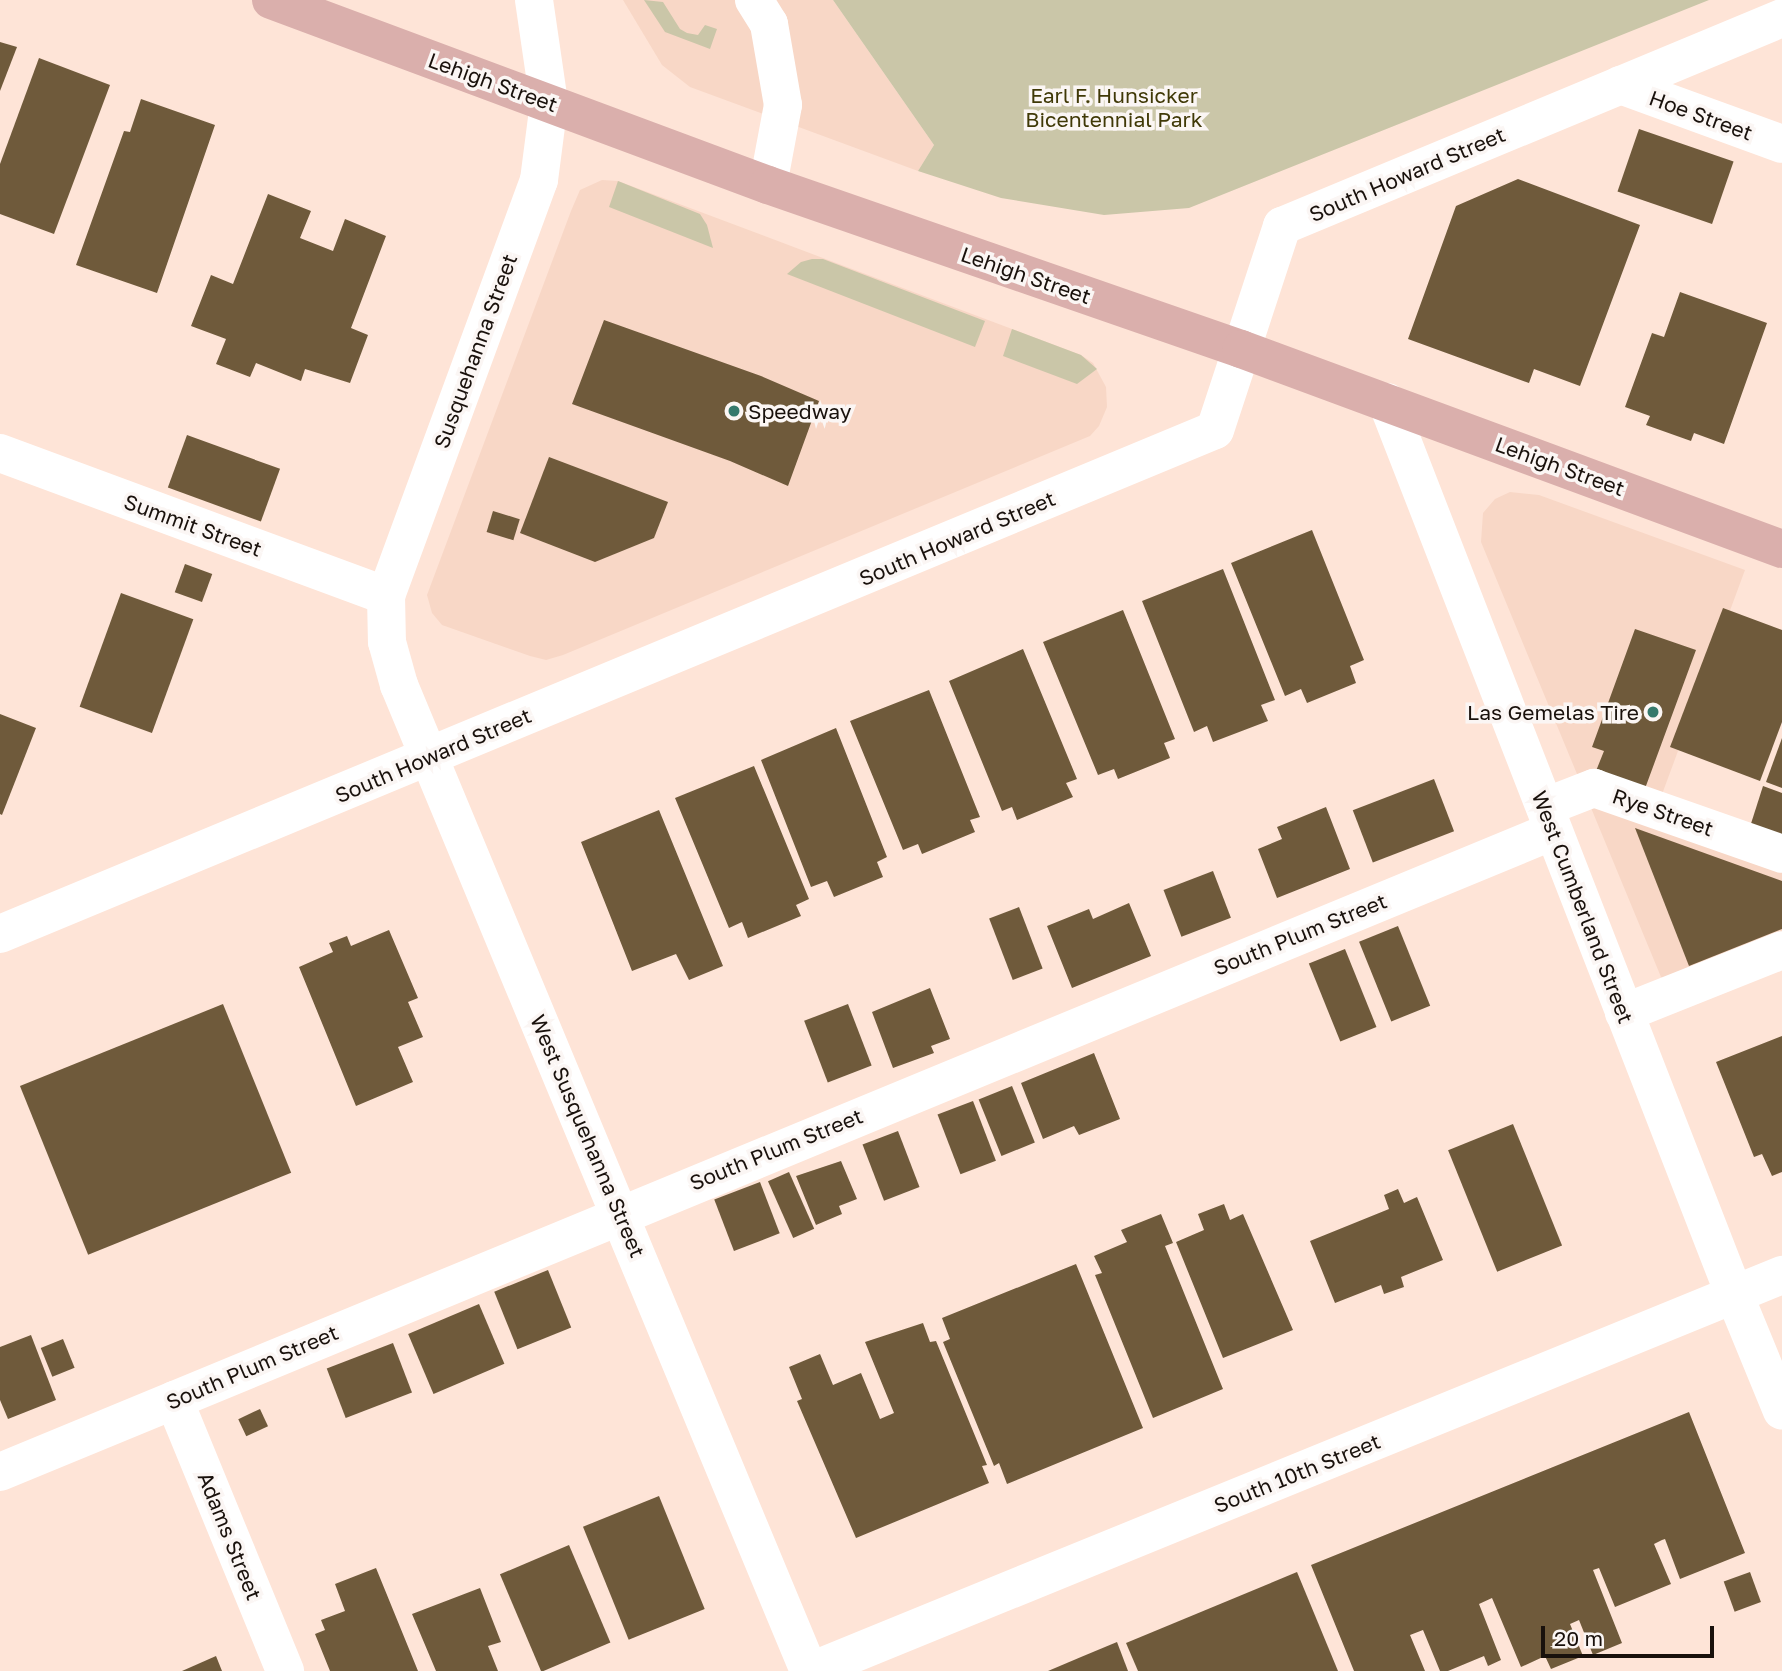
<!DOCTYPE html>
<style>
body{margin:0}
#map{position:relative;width:1782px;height:1671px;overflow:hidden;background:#fee4d7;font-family:"Golos Text",sans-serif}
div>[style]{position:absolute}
.built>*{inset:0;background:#f8d7c6}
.green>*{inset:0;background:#cac6a8}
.building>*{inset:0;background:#6f5a3b;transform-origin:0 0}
.minor>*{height:38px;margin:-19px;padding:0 19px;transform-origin:19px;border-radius:19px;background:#fff}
.major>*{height:38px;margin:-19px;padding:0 19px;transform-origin:19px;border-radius:19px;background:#daafac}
.dots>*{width:19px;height:19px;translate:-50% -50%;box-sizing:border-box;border:4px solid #fbf6f4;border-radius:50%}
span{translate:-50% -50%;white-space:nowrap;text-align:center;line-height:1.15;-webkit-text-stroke:7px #fbf6f4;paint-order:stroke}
.street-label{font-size:21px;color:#19110c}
.park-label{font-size:21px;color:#403907}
.poi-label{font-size:21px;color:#19110c}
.left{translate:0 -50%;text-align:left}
.right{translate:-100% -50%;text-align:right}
.scale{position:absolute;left:1541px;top:1626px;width:173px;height:32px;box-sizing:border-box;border:4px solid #19110c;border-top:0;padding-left:9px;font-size:21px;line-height:24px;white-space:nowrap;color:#19110c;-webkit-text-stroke:5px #fbf6f4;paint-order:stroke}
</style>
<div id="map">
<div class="built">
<div style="clip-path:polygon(623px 0,833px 0,934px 145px,918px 171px,690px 87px,662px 65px)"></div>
<div style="clip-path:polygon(602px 180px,618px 181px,1081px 355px,1093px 363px,1106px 387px,1107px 407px,1099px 426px,1090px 436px,563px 655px,546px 660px,530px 656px,442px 625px,432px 613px,427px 595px,571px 211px,580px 190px)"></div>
<div style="clip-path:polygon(1510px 492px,1539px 495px,1745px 570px,1661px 797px,1782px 866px,1782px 932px,1669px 982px,1661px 977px,1481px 542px,1483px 513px,1495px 499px)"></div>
</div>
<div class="green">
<div style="clip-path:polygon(644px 0,663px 2px,680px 29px,687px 33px,698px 35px,705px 25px,717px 29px,710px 49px,665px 32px)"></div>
<div style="clip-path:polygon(833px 0,1709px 0,1189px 208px,1104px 215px,1001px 198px,918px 171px,934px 145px)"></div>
<div style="clip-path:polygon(618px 181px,700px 214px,707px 225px,713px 248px,609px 207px)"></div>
<div style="clip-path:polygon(812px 259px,823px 259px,985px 321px,975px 347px,787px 274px,801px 262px)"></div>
<div style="clip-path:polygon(1012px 329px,1081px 355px,1097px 369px,1077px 384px,1003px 356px)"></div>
</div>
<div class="building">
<div style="clip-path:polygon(0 42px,17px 47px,0 91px)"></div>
<div style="clip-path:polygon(39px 58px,110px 85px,54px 234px,0 214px,0 164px)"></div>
<div style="clip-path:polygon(141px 99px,215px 125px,157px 293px,76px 265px,124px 131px,130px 132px)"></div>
<div style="left:1639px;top:129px;width:100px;height:66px;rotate:19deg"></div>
<div style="clip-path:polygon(1518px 179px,1640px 225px,1580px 386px,1534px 369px,1529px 383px,1408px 339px,1456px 206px)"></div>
<div style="clip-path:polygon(268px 194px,311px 211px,300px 238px,333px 251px,345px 219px,386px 236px,351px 328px,368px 335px,350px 383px,305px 369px,301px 381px,256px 363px,250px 377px,216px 364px,226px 339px,191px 326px,211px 275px,233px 284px)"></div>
<div style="clip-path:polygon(1680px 292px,1767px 323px,1724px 444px,1694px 433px,1691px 441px,1646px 425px,1650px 416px,1625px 407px,1652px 333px,1664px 337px)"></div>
<div style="clip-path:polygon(604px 320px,761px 376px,819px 401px,788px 486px,730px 461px,572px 404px)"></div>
<div style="left:187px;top:435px;width:99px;height:56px;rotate:20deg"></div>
<div style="clip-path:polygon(549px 457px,668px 502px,654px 538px,595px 562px,520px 533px)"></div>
<div style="left:493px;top:511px;width:28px;height:22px;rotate:17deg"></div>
<div style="clip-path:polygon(1312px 530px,1364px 660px,1350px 666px,1356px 683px,1307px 703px,1301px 689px,1285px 696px,1231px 563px)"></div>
<div style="left:185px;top:564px;width:29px;height:30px;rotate:20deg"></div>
<div style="clip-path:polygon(1223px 569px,1275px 700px,1261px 705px,1268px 721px,1213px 742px,1207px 726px,1194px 732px,1142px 601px)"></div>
<div style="left:121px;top:593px;width:77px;height:121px;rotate:20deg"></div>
<div style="clip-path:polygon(1723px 608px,1782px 630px,1782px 722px,1760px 781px,1670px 747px)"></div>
<div style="clip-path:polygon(1123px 610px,1175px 739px,1164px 743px,1170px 758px,1118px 779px,1114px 769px,1098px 775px,1043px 642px)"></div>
<div style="clip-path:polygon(1635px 629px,1696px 650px,1643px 794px,1594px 776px,1604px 751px,1592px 747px)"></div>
<div style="clip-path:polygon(1023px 649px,1077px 779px,1066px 783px,1073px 797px,1017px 820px,1012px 807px,1002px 811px,949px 681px)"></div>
<div style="clip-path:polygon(929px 690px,980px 817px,970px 820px,975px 832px,922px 854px,918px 844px,903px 850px,850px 721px)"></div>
<div style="clip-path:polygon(0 714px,36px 728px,2px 815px,0 814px)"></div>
<div style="clip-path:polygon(836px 728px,887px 857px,877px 862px,883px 877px,834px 897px,827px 881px,811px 887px,761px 760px)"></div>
<div style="clip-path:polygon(1782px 738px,1782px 788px,1766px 782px)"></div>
<div style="clip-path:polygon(754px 766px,809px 899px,796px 905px,801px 916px,748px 938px,742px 922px,729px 928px,675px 798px)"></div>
<div style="left:1434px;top:779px;width:56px;height:87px;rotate:69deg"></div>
<div style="clip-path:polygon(1763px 786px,1782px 793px,1782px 844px,1748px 833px)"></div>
<div style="clip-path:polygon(1326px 807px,1350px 869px,1277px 898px,1258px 849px,1282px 839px,1277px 827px)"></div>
<div style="clip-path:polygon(659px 810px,723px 966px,689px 980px,676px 954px,632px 971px,581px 842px)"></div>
<div style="clip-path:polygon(1635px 828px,1782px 881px,1782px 929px,1689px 966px)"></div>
<div style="left:1213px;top:871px;width:50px;height:53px;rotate:69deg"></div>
<div style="clip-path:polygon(1129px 903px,1151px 956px,1072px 988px,1047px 926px,1089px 909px,1093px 919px)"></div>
<div style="left:1019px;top:907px;width:66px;height:32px;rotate:69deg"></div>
<div style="left:1398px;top:926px;width:86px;height:42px;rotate:68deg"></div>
<div style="clip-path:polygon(389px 930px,418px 998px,408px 1002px,423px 1037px,398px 1047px,413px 1082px,356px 1106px,299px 967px,333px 952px,329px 943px,347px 936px,351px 946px)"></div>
<div style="left:1345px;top:949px;width:84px;height:39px;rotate:68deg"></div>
<div style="clip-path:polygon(930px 988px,950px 1039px,931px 1046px,934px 1053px,893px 1068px,872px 1012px)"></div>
<div style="left:223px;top:1004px;width:182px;height:219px;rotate:68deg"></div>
<div style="left:848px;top:1004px;width:66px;height:47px;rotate:69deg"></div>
<div style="clip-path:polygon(1782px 1036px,1782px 1172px,1772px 1176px,1762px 1154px,1754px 1157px,1716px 1062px)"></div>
<div style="clip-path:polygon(1094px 1053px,1120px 1119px,1079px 1135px,1074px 1126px,1043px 1139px,1021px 1083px)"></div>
<div style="left:1012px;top:1086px;width:61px;height:36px;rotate:68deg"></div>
<div style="left:973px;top:1101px;width:64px;height:38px;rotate:69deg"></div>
<div style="left:1513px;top:1124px;width:131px;height:70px;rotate:68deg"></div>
<div style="left:898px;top:1131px;width:60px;height:38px;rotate:69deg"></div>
<div style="clip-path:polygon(841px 1161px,857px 1199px,839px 1206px,842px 1214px,816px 1225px,796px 1176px)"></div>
<div style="left:789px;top:1172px;width:62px;height:23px;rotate:66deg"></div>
<div style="left:760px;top:1182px;width:55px;height:49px;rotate:69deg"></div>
<div style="clip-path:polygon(1398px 1189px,1404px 1203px,1417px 1197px,1443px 1260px,1401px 1277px,1404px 1287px,1384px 1294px,1381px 1285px,1335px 1303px,1310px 1241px,1389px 1209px,1384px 1195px)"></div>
<div style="clip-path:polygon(1224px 1204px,1230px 1220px,1243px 1214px,1293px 1330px,1223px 1358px,1176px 1242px,1204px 1230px,1198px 1214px)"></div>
<div style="clip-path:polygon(1161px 1214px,1173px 1243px,1165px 1246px,1223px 1389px,1153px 1418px,1095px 1275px,1102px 1273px,1094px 1256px,1127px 1242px,1121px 1230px)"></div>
<div style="clip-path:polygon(1076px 1264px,1143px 1428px,1007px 1484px,999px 1463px,994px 1466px,943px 1342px,950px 1339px,942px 1318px)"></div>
<div style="left:548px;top:1270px;width:62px;height:58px;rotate:68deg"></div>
<div style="left:479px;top:1304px;width:65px;height:77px;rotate:67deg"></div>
<div style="clip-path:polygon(923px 1323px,930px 1342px,936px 1341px,987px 1465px,982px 1466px,989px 1483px,856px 1538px,797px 1401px,802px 1399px,789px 1367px,820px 1354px,833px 1385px,861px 1373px,880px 1419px,894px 1413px,865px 1342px)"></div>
<div style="clip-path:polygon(31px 1335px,56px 1400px,8px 1419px,0 1400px,0 1347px)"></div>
<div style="left:63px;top:1339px;width:31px;height:24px;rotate:68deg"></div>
<div style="left:393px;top:1343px;width:53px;height:71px;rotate:69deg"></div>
<div style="left:260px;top:1409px;width:19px;height:24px;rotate:65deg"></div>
<div style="clip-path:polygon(1689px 1412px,1745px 1553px,1680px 1579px,1665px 1539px,1662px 1540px,1654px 1544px,1671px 1584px,1615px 1607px,1599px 1568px,1593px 1570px,1622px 1643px,1593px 1655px,1579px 1620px,1570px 1624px,1583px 1656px,1551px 1669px,1545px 1656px,1521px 1667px,1492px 1598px,1479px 1604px,1501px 1660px,1488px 1666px,1484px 1656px,1448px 1671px,1440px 1671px,1423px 1630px,1410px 1635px,1425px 1671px,1354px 1671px,1311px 1565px)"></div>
<div style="left:659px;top:1496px;width:122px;height:82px;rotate:68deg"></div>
<div style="left:569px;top:1545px;width:106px;height:75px;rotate:67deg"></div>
<div style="clip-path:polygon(376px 1568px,418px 1671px,330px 1671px,315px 1634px,325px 1630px,321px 1620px,345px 1611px,335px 1584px)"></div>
<div style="clip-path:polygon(1297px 1572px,1338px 1671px,1138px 1671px,1126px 1643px)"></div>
<div style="left:1750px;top:1572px;width:32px;height:28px;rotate:70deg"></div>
<div style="clip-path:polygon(480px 1588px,501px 1642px,488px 1646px,498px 1671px,436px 1671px,412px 1614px)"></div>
<div style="clip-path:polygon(1117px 1642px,1128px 1671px,1048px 1671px,1081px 1657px)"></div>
<div style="clip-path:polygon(216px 1656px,222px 1671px,182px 1671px)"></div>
</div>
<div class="minor">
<div style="left:534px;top:0;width:104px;rotate:81.7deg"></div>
<div style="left:549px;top:103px;width:78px;rotate:97.4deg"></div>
<div style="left:539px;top:180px;width:443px;rotate:110.2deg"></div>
<div style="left:386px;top:596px;width:46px;rotate:88.8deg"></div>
<div style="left:387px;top:642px;width:45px;rotate:74.4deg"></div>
<div style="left:399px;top:685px;width:1068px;rotate:67.42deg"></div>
<div style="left:754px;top:0;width:28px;rotate:58deg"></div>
<div style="left:769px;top:24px;width:82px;rotate:80.2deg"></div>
<div style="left:783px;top:105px;width:81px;rotate:100.6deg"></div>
<div style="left:1620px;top:85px;width:172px;rotate:20deg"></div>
<div style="left:1387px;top:402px;width:957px;rotate:68.74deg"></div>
<div style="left:1734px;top:1294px;width:126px;rotate:67.7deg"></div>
<div style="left:0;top:453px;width:412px;rotate:20.3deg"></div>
<div style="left:1545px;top:807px;width:53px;rotate:-21.2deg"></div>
<div style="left:1594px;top:788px;width:199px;rotate:19.3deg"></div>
<div style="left:0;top:934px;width:1315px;rotate:-22.53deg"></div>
<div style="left:1215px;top:430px;width:215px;rotate:-71.8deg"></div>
<div style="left:1282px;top:226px;width:542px;rotate:-22.59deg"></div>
<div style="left:1624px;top:1013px;width:170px;rotate:-21.7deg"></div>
<div style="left:174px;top:1400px;width:293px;rotate:67.7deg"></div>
<div style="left:0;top:1472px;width:1680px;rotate:-22.43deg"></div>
<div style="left:811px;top:1671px;width:1049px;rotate:-22.19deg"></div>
</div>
<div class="major">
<div style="left:271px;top:0;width:530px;rotate:20.42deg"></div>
<div style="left:768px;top:185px;width:501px;rotate:19.12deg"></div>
<div style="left:1241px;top:349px;width:577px;rotate:20.29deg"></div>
</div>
<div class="dots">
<div style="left:734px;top:411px;background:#35796c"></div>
<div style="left:1653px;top:712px;background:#35796c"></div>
</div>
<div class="street-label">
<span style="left:493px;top:82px;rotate:20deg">Lehigh Street</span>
<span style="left:1701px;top:115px;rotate:20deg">Hoe Street</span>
<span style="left:1407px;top:174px;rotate:-23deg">South Howard Street</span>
<span style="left:1026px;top:275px;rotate:19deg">Lehigh Street</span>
<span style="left:475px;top:351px;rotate:-70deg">Susquehanna Street</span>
<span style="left:1560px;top:466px;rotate:20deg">Lehigh Street</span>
<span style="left:193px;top:525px;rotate:20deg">Summit Street</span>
<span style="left:957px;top:538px;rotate:-23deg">South Howard Street</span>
<span style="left:433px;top:755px;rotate:-23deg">South Howard Street</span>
<span style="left:1663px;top:812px;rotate:19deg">Rye Street</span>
<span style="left:1583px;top:907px;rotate:69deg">West Cumberland Street</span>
<span style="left:1300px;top:934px;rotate:-22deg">South Plum Street</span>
<span style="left:588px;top:1136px;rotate:67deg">West Susquehanna Street</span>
<span style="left:776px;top:1149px;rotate:-22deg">South Plum Street</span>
<span style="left:252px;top:1367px;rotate:-23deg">South Plum Street</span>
<span style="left:1297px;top:1473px;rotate:-22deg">South 10th Street</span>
<span style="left:230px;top:1536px;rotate:68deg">Adams Street</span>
</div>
<div class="park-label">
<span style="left:1114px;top:107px">Earl F. Hunsicker<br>Bicentennial Park</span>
</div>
<div class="poi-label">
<span class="left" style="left:748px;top:411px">Speedway</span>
<span class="right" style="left:1639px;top:712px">Las Gemelas Tire</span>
</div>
<div class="scale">20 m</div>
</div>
